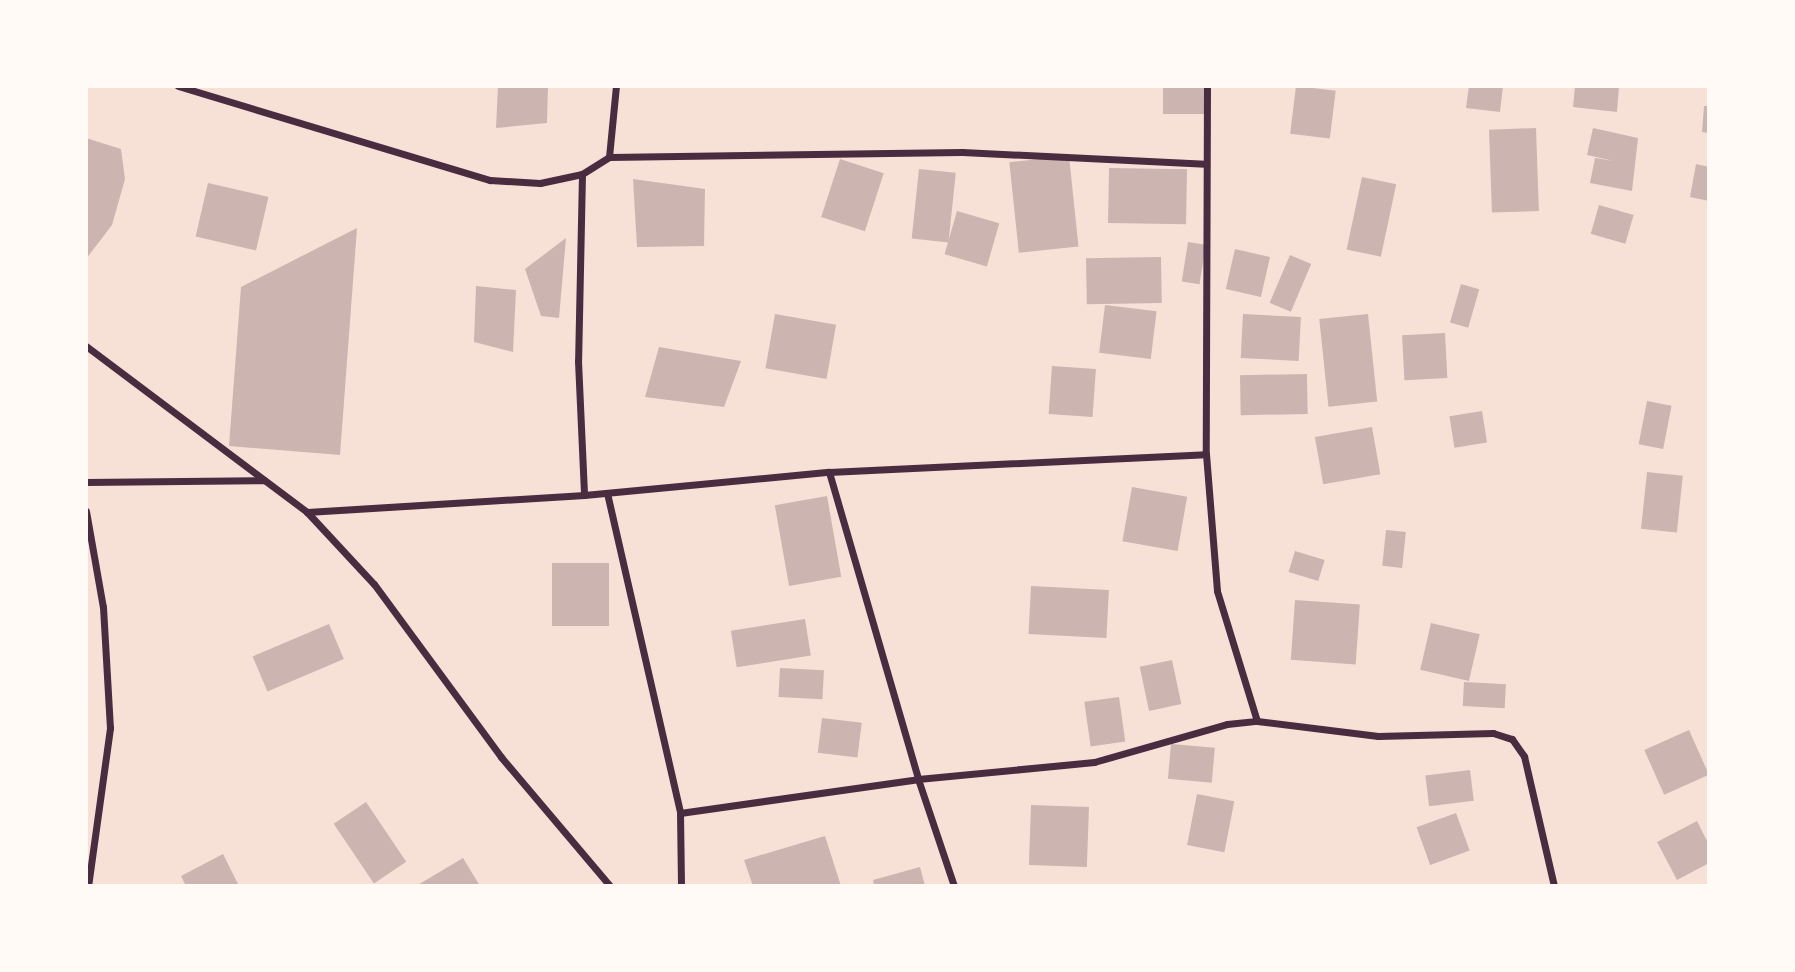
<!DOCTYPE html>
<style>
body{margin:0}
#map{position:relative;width:1795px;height:972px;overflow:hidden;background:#f7e1d7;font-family:Quicksand,sans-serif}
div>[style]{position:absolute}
.building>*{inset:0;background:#ccb4b1;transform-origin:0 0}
.minor>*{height:7px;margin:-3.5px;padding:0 3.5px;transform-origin:3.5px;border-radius:3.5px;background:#4a2c40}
span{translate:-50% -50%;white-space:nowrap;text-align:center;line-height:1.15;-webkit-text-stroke:6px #fffaf5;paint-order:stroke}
.frame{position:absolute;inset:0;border:88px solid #fffaf5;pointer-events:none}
</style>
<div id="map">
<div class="building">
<div style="clip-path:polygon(498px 86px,548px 86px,547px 123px,496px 128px)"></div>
<div style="left:1163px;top:86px;width:41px;height:28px"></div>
<div style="left:1296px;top:86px;width:40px;height:48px;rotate:7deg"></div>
<div style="clip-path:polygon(1469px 86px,1503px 86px,1500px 112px,1466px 108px)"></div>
<div style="clip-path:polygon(1575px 86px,1619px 86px,1617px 112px,1573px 107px)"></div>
<div style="clip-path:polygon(1704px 106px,1709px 106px,1709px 133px,1702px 132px)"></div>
<div style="left:1536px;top:128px;width:83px;height:47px;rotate:88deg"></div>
<div style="clip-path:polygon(1593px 128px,1638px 138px,1632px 191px,1590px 183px,1595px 158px,1614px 161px,1587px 155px)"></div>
<div style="clip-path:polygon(86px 138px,121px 149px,125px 179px,112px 225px,86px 259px)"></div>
<div style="left:1069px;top:156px;width:91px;height:60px;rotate:84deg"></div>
<div style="left:840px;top:159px;width:46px;height:61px;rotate:18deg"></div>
<div style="clip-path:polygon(1696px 164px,1709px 167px,1709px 201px,1690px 197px)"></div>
<div style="left:1109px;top:168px;width:78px;height:55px;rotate:1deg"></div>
<div style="left:919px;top:169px;width:37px;height:70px;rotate:6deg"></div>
<div style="left:1362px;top:177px;width:35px;height:74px;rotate:12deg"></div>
<div style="clip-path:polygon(633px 179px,705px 189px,704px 246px,637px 247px)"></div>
<div style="left:208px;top:183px;width:62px;height:55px;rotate:13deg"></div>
<div style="left:1599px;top:205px;width:36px;height:30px;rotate:16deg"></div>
<div style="left:957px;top:211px;width:44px;height:45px;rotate:16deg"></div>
<div style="clip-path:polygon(357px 228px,340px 455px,229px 446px,241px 287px)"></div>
<div style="clip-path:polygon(566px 238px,559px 318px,541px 316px,525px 269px)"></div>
<div style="left:1188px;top:242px;width:18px;height:40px;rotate:9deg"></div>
<div style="left:1235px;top:249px;width:36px;height:41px;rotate:13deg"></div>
<div style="left:1290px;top:255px;width:23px;height:52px;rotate:23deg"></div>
<div style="left:1161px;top:257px;width:46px;height:75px;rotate:89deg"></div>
<div style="left:1461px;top:284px;width:19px;height:40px;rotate:16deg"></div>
<div style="clip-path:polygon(476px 286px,516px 290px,513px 352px,474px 342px)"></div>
<div style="left:1105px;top:305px;width:52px;height:48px;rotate:7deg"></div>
<div style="left:775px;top:314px;width:62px;height:55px;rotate:10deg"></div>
<div style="left:1243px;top:314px;width:58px;height:44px;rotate:3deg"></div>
<div style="left:1368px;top:314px;width:88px;height:49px;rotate:84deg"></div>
<div style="left:1445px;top:333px;width:45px;height:43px;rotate:87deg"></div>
<div style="clip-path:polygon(659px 347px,741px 361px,724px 407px,645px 397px)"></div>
<div style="left:1052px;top:366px;width:44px;height:48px;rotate:4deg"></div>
<div style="left:1307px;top:374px;width:40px;height:67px;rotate:89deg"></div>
<div style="left:1647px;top:401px;width:25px;height:44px;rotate:11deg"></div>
<div style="left:1482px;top:411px;width:32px;height:33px;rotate:81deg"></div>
<div style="left:1372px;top:427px;width:48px;height:58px;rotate:80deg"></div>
<div style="left:1647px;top:472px;width:36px;height:57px;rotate:6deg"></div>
<div style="left:1132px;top:487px;width:56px;height:55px;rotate:10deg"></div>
<div style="left:827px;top:496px;width:82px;height:53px;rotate:80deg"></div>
<div style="left:1386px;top:530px;width:20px;height:36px;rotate:6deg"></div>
<div style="left:1295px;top:551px;width:31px;height:22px;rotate:17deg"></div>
<div style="left:552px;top:563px;width:57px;height:63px"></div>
<div style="left:1031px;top:586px;width:78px;height:48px;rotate:3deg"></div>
<div style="left:1295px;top:600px;width:65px;height:60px;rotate:4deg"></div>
<div style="left:805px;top:619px;width:37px;height:75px;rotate:81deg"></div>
<div style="left:1431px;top:623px;width:50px;height:48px;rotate:13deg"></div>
<div style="left:329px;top:624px;width:38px;height:83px;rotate:67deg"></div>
<div style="left:1172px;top:660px;width:45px;height:33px;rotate:78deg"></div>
<div style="left:780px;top:668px;width:44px;height:29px;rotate:3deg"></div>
<div style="left:1464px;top:682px;width:42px;height:24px;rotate:3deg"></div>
<div style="left:1119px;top:697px;width:45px;height:35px;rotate:82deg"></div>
<div style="left:822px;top:718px;width:40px;height:35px;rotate:7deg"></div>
<div style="left:1689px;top:730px;width:49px;height:49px;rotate:66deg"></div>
<div style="left:1171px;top:744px;width:44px;height:35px;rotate:5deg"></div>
<div style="left:1470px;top:770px;width:31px;height:45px;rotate:83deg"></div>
<div style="left:1197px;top:794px;width:38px;height:52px;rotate:11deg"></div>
<div style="left:366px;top:802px;width:72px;height:39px;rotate:56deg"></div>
<div style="left:1031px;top:805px;width:58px;height:60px;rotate:2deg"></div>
<div style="left:1456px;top:813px;width:40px;height:42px;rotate:70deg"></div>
<div style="clip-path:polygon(1697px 821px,1709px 845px,1709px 863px,1677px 880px,1657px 842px)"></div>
<div style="clip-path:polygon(825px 836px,841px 886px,753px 886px,744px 860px)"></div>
<div style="clip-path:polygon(223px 854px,239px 886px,186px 886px,181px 876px)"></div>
<div style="clip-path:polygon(463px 858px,480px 886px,416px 886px)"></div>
<div style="clip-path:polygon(920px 867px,925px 886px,874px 886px,873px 880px)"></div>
</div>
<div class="minor">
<div style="left:178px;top:86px;width:326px;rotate:16.8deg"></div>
<div style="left:490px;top:180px;width:50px;rotate:3.4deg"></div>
<div style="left:540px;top:183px;width:43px;rotate:-12.1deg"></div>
<div style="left:582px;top:174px;width:32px;rotate:-32deg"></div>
<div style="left:609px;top:157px;width:353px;rotate:-0.8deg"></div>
<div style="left:962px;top:152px;width:243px;rotate:2.8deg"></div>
<div style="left:1207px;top:86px;width:368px;rotate:90.2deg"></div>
<div style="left:1206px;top:454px;width:137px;rotate:85.4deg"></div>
<div style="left:1217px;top:591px;width:136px;rotate:72.9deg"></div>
<div style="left:609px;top:157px;width:71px;rotate:-84.4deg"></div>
<div style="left:582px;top:174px;width:187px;rotate:91.2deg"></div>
<div style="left:578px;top:361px;width:134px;rotate:87.4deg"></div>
<div style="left:86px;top:346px;width:276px;rotate:36.9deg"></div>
<div style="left:307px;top:512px;width:98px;rotate:47.1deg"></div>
<div style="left:374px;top:584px;width:215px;rotate:53.7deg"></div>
<div style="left:501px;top:757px;width:169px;rotate:49.8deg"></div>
<div style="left:829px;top:472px;width:320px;rotate:73.8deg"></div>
<div style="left:918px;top:779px;width:113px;rotate:71.4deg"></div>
<div style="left:86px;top:482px;width:178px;rotate:-0.6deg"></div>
<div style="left:607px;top:493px;width:328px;rotate:77.1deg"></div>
<div style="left:680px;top:813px;width:73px;rotate:89.2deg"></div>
<div style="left:86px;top:511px;width:97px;rotate:80deg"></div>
<div style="left:103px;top:607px;width:121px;rotate:86.7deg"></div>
<div style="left:110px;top:728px;width:160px;rotate:97.9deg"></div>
<div style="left:307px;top:512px;width:278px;rotate:-3.5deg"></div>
<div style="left:584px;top:495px;width:246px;rotate:-5.4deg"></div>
<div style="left:829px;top:472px;width:377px;rotate:-2.7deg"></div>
<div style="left:680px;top:813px;width:240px;rotate:-8.1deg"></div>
<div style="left:918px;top:779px;width:177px;rotate:-5.5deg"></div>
<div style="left:1094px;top:762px;width:138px;rotate:-15.9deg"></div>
<div style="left:1227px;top:724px;width:30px;rotate:-6deg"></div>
<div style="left:1257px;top:721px;width:122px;rotate:7.1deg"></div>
<div style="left:1378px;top:736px;width:115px;rotate:-1.5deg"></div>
<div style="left:1493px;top:733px;width:20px;rotate:18deg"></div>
<div style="left:1512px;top:739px;width:21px;rotate:55deg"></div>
<div style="left:1524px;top:756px;width:133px;rotate:77deg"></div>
</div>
<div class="frame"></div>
</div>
